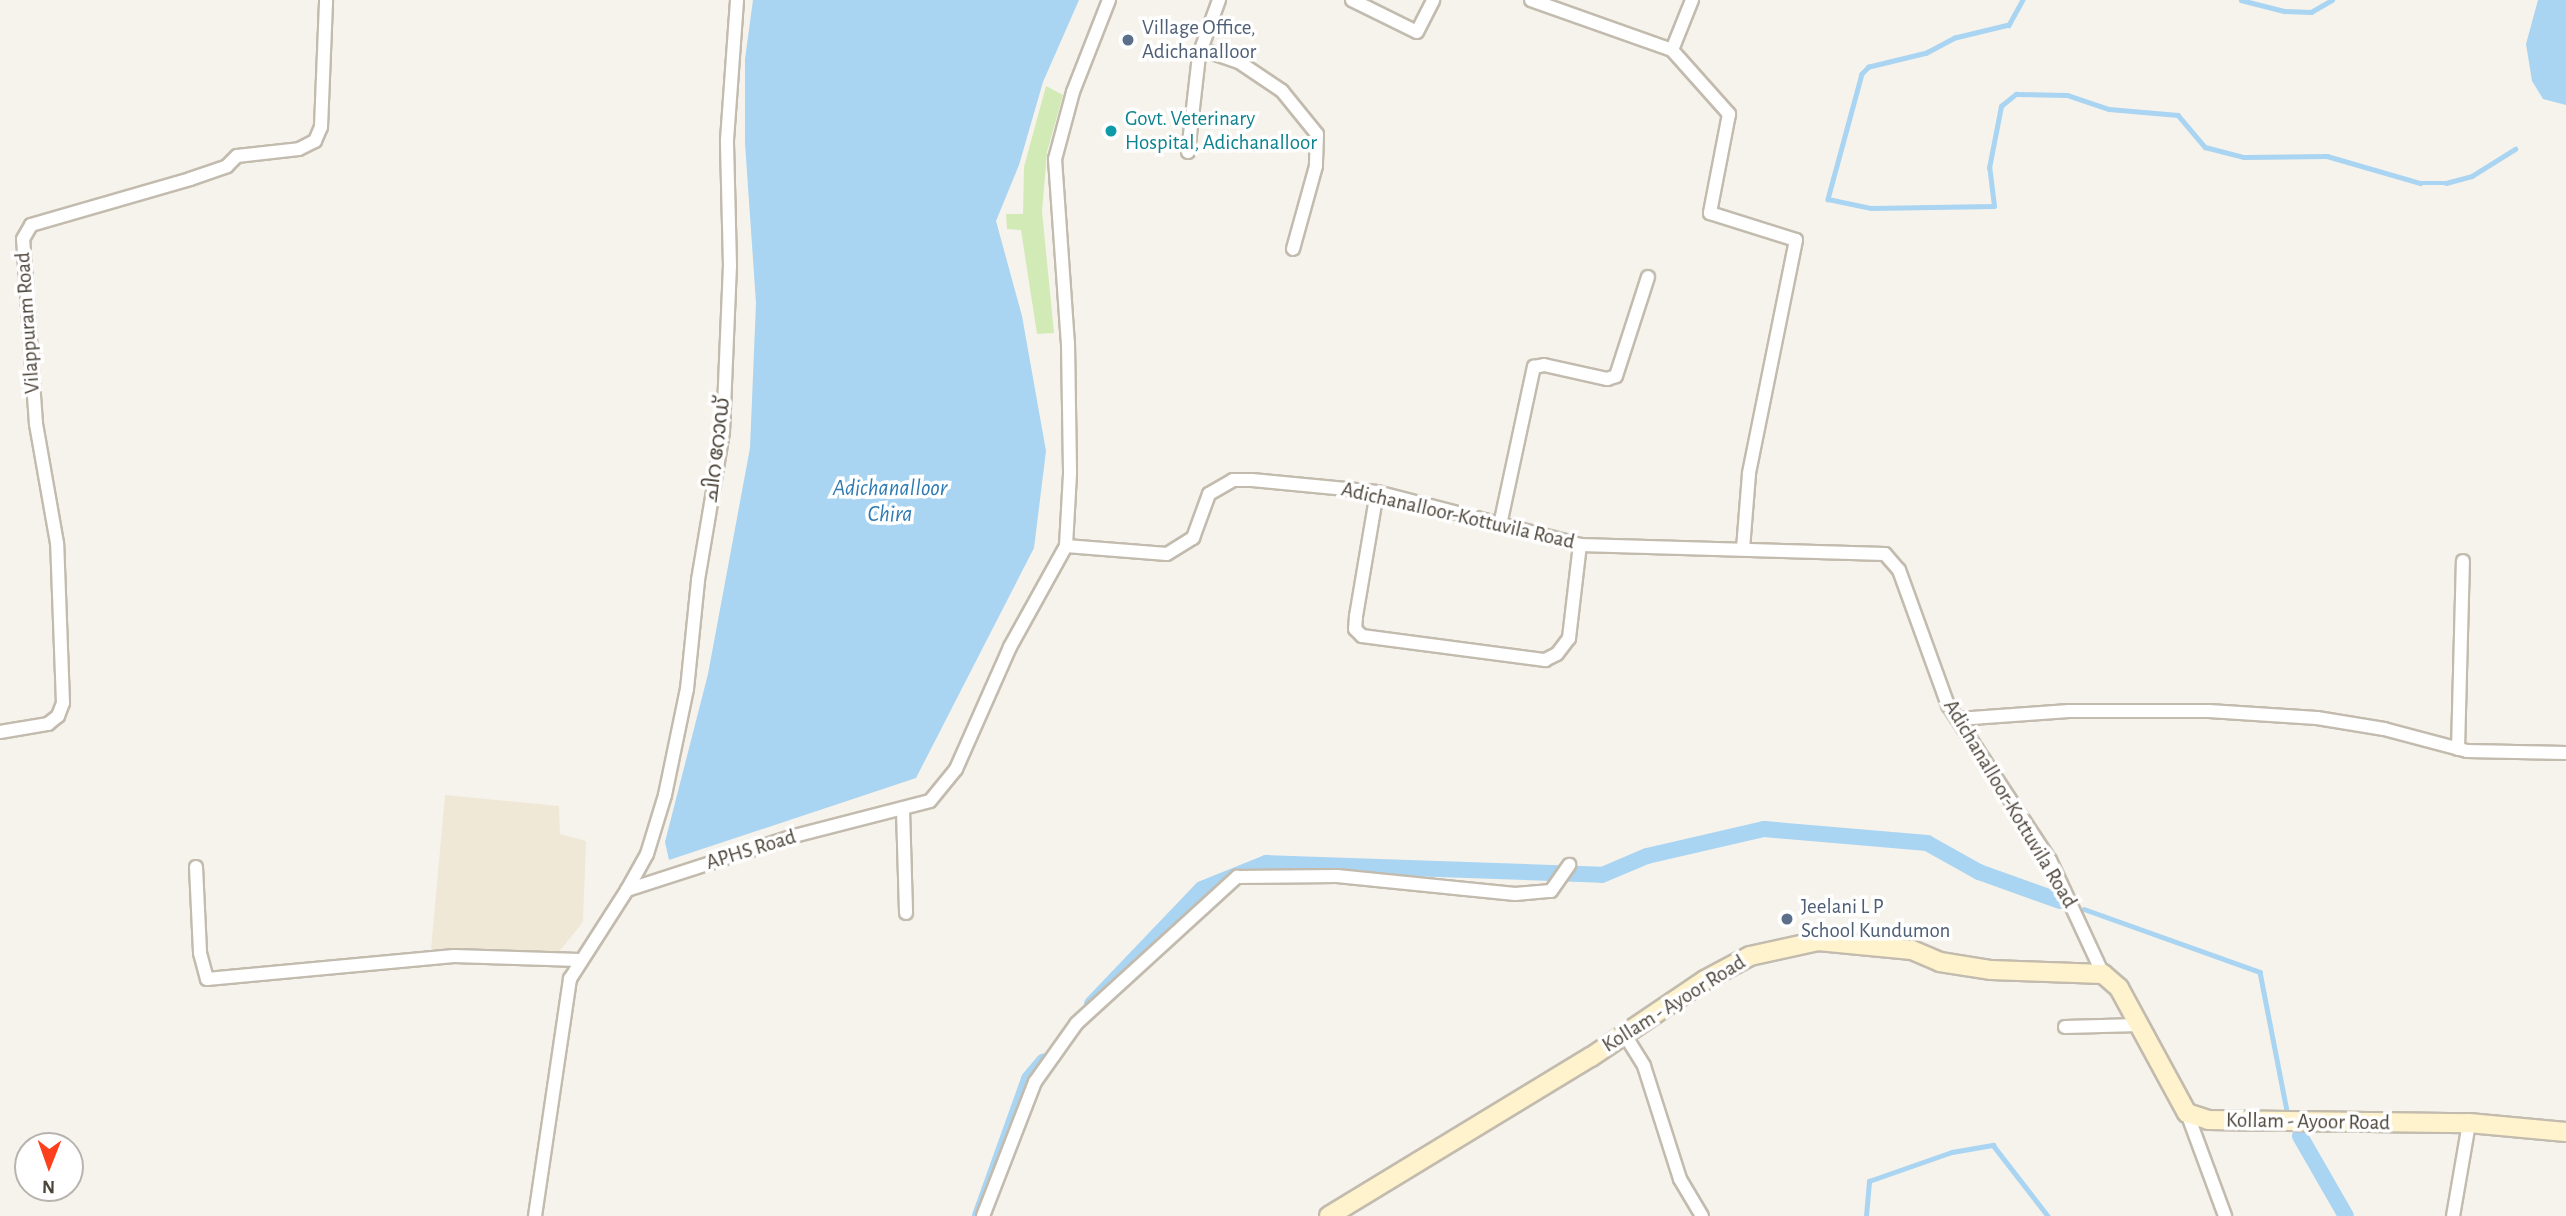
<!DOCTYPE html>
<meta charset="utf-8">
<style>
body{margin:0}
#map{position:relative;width:2566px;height:1216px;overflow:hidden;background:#f6f3ec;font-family:"Alegreya Sans","Noto Sans Malayalam",sans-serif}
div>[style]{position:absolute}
.education>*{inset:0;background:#efe8d6}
.green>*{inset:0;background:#d2eab5}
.water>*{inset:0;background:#a9d4f2}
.stream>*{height:4.5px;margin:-2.25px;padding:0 2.25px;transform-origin:2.25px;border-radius:2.25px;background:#a9d4f2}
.canal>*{height:16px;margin:-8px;padding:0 8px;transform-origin:8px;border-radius:8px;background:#a9d4f2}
.roads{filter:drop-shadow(2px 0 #c2bbae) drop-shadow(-2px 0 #c2bbae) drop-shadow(0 2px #c2bbae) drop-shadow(0 -2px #c2bbae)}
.minor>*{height:12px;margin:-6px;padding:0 6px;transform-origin:6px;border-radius:6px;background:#fff}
.secondary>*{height:18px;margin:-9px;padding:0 9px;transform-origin:9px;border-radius:9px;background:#fff3cd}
.dots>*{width:19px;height:19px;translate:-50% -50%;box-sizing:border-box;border:4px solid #fff;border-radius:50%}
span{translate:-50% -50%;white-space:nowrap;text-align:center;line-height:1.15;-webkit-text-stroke:7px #fff;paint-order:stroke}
.service-label{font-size:21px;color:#4e5e75}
.left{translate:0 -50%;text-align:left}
.culture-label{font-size:21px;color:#0d838f}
.street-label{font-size:21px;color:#4b4439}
.water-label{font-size:23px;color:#2e7ab2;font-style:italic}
.north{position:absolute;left:14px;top:1132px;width:70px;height:70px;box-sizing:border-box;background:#fff;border:2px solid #b7b4b0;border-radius:50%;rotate:181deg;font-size:19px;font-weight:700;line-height:28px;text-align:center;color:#4b4439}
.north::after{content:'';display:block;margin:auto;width:24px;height:32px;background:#fc3f1d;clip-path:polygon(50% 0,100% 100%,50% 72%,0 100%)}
</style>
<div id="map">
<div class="education">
<div style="clip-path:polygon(445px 795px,559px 806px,560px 834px,586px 841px,583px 922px,558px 953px,431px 949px)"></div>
</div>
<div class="green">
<div style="clip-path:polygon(1046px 86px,1063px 95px,1047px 152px,1042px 211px,1054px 333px,1037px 334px,1021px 230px,1007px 229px,1006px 214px,1023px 214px,1024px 167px)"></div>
</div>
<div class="water">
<div style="clip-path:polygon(753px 0,1079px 0,1043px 82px,1019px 165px,996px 221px,1022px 316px,1046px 451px,1034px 548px,916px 778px,669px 860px,665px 842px,708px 674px,750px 448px,756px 303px,745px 143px,745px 59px)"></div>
<div style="clip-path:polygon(2538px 0,2566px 0,2566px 105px,2543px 99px,2532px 81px,2526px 44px)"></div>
</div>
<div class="stream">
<div style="left:2023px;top:0;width:29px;rotate:119deg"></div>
<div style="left:2009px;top:25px;width:56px;rotate:166.5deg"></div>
<div style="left:1955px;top:38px;width:32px;rotate:152deg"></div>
<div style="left:1927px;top:53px;width:60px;rotate:166.4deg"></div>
<div style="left:1869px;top:67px;width:10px;rotate:135deg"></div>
<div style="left:1862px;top:74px;width:130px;rotate:105.2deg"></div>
<div style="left:1828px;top:199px;width:44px;rotate:11.8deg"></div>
<div style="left:1871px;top:208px;width:123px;rotate:-0.9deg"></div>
<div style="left:1994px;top:206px;width:38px;rotate:-97deg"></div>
<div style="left:1989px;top:168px;width:63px;rotate:-79deg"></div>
<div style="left:2001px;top:106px;width:19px;rotate:-39deg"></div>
<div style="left:2016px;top:94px;width:51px;rotate:1.1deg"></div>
<div style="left:2067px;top:95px;width:44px;rotate:18.4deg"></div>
<div style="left:2109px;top:109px;width:69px;rotate:5deg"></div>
<div style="left:2178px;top:115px;width:42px;rotate:49.8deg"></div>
<div style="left:2205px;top:147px;width:40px;rotate:14.4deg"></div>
<div style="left:2244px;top:157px;width:83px;rotate:-0.7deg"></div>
<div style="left:2327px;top:156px;width:97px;rotate:16.2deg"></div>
<div style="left:2420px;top:183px;width:26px"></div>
<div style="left:2446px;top:183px;width:27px;rotate:-15deg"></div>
<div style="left:2472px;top:176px;width:51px;rotate:-32.1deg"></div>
<div style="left:2241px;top:0;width:44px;rotate:14.3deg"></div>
<div style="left:2284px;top:11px;width:27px;rotate:2deg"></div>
<div style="left:2311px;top:12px;width:24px;rotate:-30deg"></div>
<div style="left:2084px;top:909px;width:187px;rotate:19.7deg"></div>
<div style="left:2260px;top:972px;width:147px;rotate:79deg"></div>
<div style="left:1866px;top:1216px;width:35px;rotate:-85deg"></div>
<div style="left:1869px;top:1181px;width:88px;rotate:-19.3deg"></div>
<div style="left:1952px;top:1152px;width:42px;rotate:-9.7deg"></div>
<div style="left:1993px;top:1145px;width:90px;rotate:52.2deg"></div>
</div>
<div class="canal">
<div style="left:1092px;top:1004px;width:159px;rotate:-46.3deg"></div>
<div style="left:1202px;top:889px;width:69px;rotate:-22.1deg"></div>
<div style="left:1266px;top:863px;width:336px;rotate:2deg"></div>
<div style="left:1602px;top:875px;width:49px;rotate:-22.9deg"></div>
<div style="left:1647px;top:856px;width:120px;rotate:-13deg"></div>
<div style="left:1764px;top:829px;width:164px;rotate:4.9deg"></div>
<div style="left:1927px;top:843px;width:60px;rotate:29.1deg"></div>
<div style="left:1979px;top:872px;width:86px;rotate:19.7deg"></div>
<div style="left:2300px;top:1136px;width:92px;rotate:60.1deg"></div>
<div style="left:980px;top:1216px;width:145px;rotate:-70.3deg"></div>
<div style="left:1029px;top:1079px;width:23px;rotate:-50deg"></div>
</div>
<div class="roads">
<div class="minor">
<div style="left:1109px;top:0;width:99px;rotate:111.4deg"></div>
<div style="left:1073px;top:92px;width:69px;rotate:105deg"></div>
<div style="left:1055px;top:159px;width:184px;rotate:86deg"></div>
<div style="left:1068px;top:343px;width:131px;rotate:89.1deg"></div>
<div style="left:1070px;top:474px;width:72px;rotate:93.2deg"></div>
<div style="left:1066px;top:546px;width:101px;rotate:4.5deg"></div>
<div style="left:1167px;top:554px;width:31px;rotate:-32deg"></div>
<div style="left:1193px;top:538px;width:47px;rotate:-70deg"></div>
<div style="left:1209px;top:494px;width:28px;rotate:-30deg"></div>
<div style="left:1233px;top:480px;width:19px"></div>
<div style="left:1252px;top:480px;width:126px;rotate:5.5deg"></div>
<div style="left:1377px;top:492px;width:210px;rotate:14.6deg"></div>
<div style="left:1580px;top:545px;width:305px;rotate:1.7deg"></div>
<div style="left:1885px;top:554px;width:21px;rotate:49deg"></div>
<div style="left:1899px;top:570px;width:144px;rotate:70.1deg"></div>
<div style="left:1948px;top:705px;width:186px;rotate:56.7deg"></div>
<div style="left:2050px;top:860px;width:126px;rotate:65.1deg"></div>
<div style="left:1352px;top:0;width:72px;rotate:26.2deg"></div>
<div style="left:1417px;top:32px;width:36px;rotate:-63deg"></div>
<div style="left:1531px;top:0;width:150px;rotate:19.5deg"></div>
<div style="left:1672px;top:50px;width:54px;rotate:-68.2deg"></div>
<div style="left:1201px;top:49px;width:40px;rotate:18.9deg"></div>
<div style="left:1239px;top:62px;width:52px;rotate:34deg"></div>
<div style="left:1282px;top:91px;width:55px;rotate:50.9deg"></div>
<div style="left:1317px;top:134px;width:32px;rotate:92deg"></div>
<div style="left:1316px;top:166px;width:86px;rotate:105.5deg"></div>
<div style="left:1672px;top:50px;width:86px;rotate:48.3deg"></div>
<div style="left:1729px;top:114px;width:101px;rotate:100.9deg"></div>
<div style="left:1710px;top:213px;width:90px;rotate:17.4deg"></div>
<div style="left:1796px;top:240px;width:239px;rotate:101.4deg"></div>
<div style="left:1749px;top:474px;width:75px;rotate:94.6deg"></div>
<div style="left:1188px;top:152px;width:98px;rotate:-83.5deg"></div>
<div style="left:1199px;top:55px;width:59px;rotate:-70deg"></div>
<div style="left:1377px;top:492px;width:126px;rotate:99.6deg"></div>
<div style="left:1356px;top:616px;width:13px;rotate:94deg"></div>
<div style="left:1355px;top:629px;width:10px;rotate:45deg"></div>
<div style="left:1362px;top:636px;width:185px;rotate:7.5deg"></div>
<div style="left:1545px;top:660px;width:13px;rotate:-27deg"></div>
<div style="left:1557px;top:654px;width:20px;rotate:-53deg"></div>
<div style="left:1569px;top:638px;width:94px;rotate:-83.3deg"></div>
<div style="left:1500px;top:525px;width:162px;rotate:-77.9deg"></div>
<div style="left:1534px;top:367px;width:10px;rotate:-11deg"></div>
<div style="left:1544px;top:365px;width:65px;rotate:12.5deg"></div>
<div style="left:1607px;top:379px;width:9px;rotate:-18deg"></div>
<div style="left:1616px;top:376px;width:104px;rotate:-72.1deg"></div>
<div style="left:1958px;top:719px;width:111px;rotate:-4.1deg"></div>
<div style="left:2069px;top:711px;width:140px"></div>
<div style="left:2209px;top:711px;width:108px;rotate:3.7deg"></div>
<div style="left:2317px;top:718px;width:68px;rotate:9.3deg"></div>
<div style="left:2384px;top:729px;width:86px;rotate:14.8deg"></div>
<div style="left:2467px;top:751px;width:99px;rotate:1.2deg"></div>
<div style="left:0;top:732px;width:49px;rotate:-9.5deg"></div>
<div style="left:48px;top:724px;width:13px;rotate:-39deg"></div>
<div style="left:58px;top:716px;width:14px;rotate:-69deg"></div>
<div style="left:63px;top:703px;width:160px;rotate:-92.1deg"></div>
<div style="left:57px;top:543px;width:121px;rotate:-100deg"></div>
<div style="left:36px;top:424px;width:185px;rotate:-94deg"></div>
<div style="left:23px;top:239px;width:16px;rotate:-60deg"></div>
<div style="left:31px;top:225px;width:166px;rotate:-16.1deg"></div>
<div style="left:190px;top:179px;width:39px;rotate:-19deg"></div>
<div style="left:227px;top:166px;width:14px;rotate:-45deg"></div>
<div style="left:237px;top:156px;width:62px;rotate:-6.4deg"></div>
<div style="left:299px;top:149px;width:18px;rotate:-27deg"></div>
<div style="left:315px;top:141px;width:15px;rotate:-67deg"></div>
<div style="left:321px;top:127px;width:127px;rotate:-87.7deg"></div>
<div style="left:2458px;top:749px;width:188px;rotate:-88.5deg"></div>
<div style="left:903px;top:810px;width:103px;rotate:88.3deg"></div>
<div style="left:196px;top:867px;width:86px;rotate:87.3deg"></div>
<div style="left:200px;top:953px;width:27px;rotate:75deg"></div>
<div style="left:207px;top:979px;width:248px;rotate:-5.3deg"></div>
<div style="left:454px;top:956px;width:125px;rotate:1.8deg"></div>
<div style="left:627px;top:890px;width:41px;rotate:-60.9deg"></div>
<div style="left:647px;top:854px;width:62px;rotate:-73deg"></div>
<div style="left:665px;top:795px;width:108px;rotate:-78.3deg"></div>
<div style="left:687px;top:689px;width:110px;rotate:-84.2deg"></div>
<div style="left:698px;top:580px;width:150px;rotate:-80.4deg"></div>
<div style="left:723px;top:432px;width:166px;rotate:-87.6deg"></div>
<div style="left:730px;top:266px;width:126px;rotate:-91.4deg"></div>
<div style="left:727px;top:140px;width:140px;rotate:-85.9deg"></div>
<div style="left:2065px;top:1027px;width:74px;rotate:-1.5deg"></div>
<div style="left:1623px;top:1032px;width:40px;rotate:58deg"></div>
<div style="left:1644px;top:1066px;width:119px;rotate:72.3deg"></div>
<div style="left:1680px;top:1179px;width:43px;rotate:59.3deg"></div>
<div style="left:2187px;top:1113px;width:110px;rotate:69.7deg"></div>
<div style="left:535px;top:1216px;width:240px;rotate:-81.6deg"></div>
<div style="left:570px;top:979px;width:106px;rotate:-57.4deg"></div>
<div style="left:627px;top:890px;width:176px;rotate:-17.9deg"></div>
<div style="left:794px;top:836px;width:140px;rotate:-14.4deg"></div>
<div style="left:930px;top:801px;width:41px;rotate:-50.9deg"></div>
<div style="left:956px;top:769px;width:133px;rotate:-66.1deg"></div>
<div style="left:1010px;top:647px;width:115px;rotate:-61deg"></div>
<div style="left:983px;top:1216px;width:144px;rotate:-68.8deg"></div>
<div style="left:1035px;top:1082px;width:72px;rotate:-54.6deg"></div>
<div style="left:1077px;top:1023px;width:217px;rotate:-42.4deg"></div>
<div style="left:1237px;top:877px;width:100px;rotate:-0.6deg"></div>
<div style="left:1337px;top:876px;width:179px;rotate:5.8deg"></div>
<div style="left:1515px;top:894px;width:36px;rotate:-5deg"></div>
<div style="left:1551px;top:891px;width:32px;rotate:-55deg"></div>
<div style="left:2453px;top:1216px;width:94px;rotate:-80.2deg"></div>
</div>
<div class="secondary">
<div style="left:1329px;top:1216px;width:306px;rotate:-31.3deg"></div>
<div style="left:1591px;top:1057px;width:138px;rotate:-34deg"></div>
<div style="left:1705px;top:980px;width:51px;rotate:-28.1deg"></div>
<div style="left:1750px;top:956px;width:70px;rotate:-12.4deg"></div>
<div style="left:1818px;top:941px;width:94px;rotate:5.5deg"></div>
<div style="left:1912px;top:950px;width:30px;rotate:23deg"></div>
<div style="left:1940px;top:962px;width:52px;rotate:8.9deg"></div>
<div style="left:1991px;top:970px;width:112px;rotate:2deg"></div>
<div style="left:2103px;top:974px;width:21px;rotate:41deg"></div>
<div style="left:2119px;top:988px;width:142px;rotate:61.5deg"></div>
<div style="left:2187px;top:1113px;width:22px;rotate:18deg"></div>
<div style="left:2208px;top:1120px;width:261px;rotate:0.7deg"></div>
<div style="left:2469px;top:1123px;width:97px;rotate:5.3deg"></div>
</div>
</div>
<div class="dots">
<div style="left:1128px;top:40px;background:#5c6f8a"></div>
<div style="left:1111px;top:131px;background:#0f9aa8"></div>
<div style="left:1787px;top:919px;background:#5c6f8a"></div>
</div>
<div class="service-label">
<span class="left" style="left:1142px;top:40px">Village Office,<br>Adichanalloor</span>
<span class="left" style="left:1801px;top:919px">Jeelani L P<br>School Kundumon</span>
</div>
<div class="culture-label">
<span class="left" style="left:1125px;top:131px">Govt. Veterinary<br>Hospital, Adichanalloor</span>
</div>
<div class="street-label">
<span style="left:28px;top:323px;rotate:-94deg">Vilappuram Road</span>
<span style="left:717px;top:450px;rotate:-83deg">ചിറ റോഡ്</span>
<span style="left:1458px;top:516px;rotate:13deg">Adichanalloor-Kottuvila Road</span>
<span style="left:2010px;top:804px;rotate:59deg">Adichanalloor-Kottuvila Road</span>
<span style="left:751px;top:850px;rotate:-17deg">APHS Road</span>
<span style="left:1674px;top:1004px;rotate:-32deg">Kollam - Ayoor Road</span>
<span style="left:2308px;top:1122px;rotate:1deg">Kollam - Ayoor Road</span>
</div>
<div class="water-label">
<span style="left:890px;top:502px">Adichanalloor<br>Chira</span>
</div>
<div class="north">N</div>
</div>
